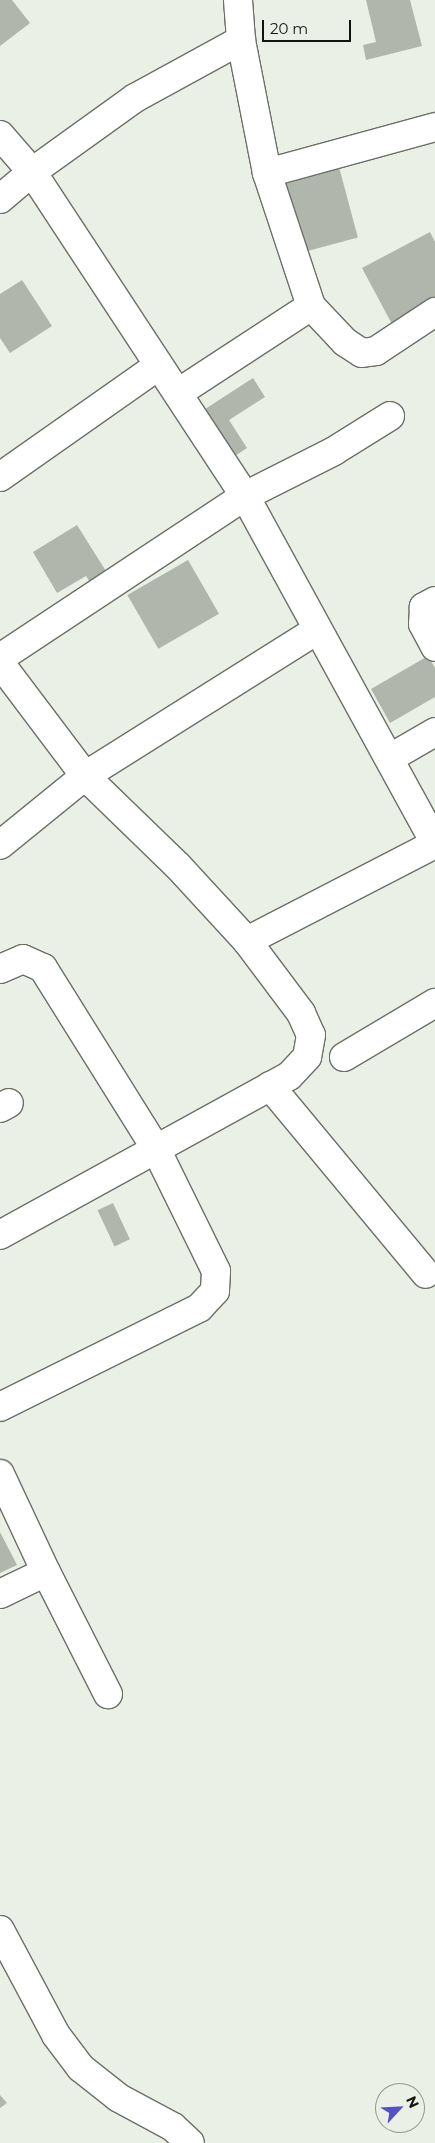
<!DOCTYPE html>
<style>
body{margin:0}
#map{position:relative;width:435px;height:2143px;overflow:hidden;background:#eaf0e5;font-family:Montserrat,sans-serif}
div>[style]{position:absolute}
.building>*{inset:0;background:#b1b6ac;transform-origin:0 0}
.roads{filter:drop-shadow(1px 0 #6b7067) drop-shadow(-1px 0 #6b7067) drop-shadow(0 1px #6b7067) drop-shadow(0 -1px #6b7067)}
.street>*{height:28px;margin:-14px;padding:0 14px;transform-origin:14px;border-radius:14px;background:#fff}
.secondary>*{height:28px;margin:-14px;padding:0 14px;transform-origin:14px;border-radius:14px;background:#fff}
span{translate:-50% -50%;white-space:nowrap;text-align:center;line-height:1.15;-webkit-text-stroke:4.5px #eaf0e5;paint-order:stroke}
.north{position:absolute;left:375px;top:2083px;width:50px;height:50px;box-sizing:border-box;background:#eaf0e5;border:1px solid #949890;border-radius:50%;rotate:65deg;font-size:14px;font-weight:700;line-height:20px;text-align:center;color:#121410}
.north::after{content:'';display:block;margin:auto;width:18px;height:22px;background:#5450c8;clip-path:polygon(50% 0,100% 100%,50% 72%,0 100%)}
.scale{position:absolute;left:262px;top:20px;width:89px;height:22px;box-sizing:border-box;border:2px solid #121410;border-top:0;padding-left:6px;font-size:15px;line-height:18px;white-space:nowrap;color:#121410;-webkit-text-stroke:4px #eaf0e5;paint-order:stroke}
</style>
<div id="map">
<div class="building">
<div style="clip-path:polygon(0 0,12px 0,30px 23px,0 46px)"></div>
<div style="clip-path:polygon(366px 0,410px 0,422px 46px,366px 60px,363px 45px,376px 42px)"></div>
<div style="left:339px;top:167px;width:73px;height:56px;rotate:75deg"></div>
<div style="clip-path:polygon(430px 232px,435px 242px,435px 304px,393px 326px,362px 268px)"></div>
<div style="clip-path:polygon(22px 280px,52px 326px,10px 353px,0 338px,0 294px)"></div>
<div style="clip-path:polygon(253px 378px,265px 397px,229px 420px,247px 448px,229px 460px,199px 413px)"></div>
<div style="clip-path:polygon(77px 525px,109px 576px,93px 587px,86px 576px,57px 593px,33px 552px)"></div>
<div style="left:188px;top:560px;width:62px;height:70px;rotate:60deg"></div>
<div style="clip-path:polygon(428px 656px,435px 668px,435px 697px,390px 723px,371px 689px)"></div>
<div style="left:113px;top:1203px;width:40px;height:17px;rotate:65deg"></div>
<div style="clip-path:polygon(0 1532px,17px 1565px,0 1573px)"></div>
<div style="clip-path:polygon(0 2095px,7px 2103px,0 2108px)"></div>
</div>
<div class="roads">
<div class="street">
<div style="left:267px;top:173px;width:174px;rotate:-15.3deg"></div>
<div style="left:0;top:199px;width:42px;rotate:-40.2deg"></div>
<div style="left:32px;top:172px;width:127px;rotate:-35.7deg"></div>
<div style="left:135px;top:98px;width:121px;rotate:-28.7deg"></div>
<div style="left:311px;top:306px;width:50px;rotate:46.6deg"></div>
<div style="left:345px;top:342px;width:20px;rotate:33deg"></div>
<div style="left:362px;top:353px;width:14px;rotate:-8deg"></div>
<div style="left:376px;top:351px;width:71px;rotate:-33.5deg"></div>
<div style="left:178px;top:393px;width:159px;rotate:-33.2deg"></div>
<div style="left:311px;top:306px;width:140px;rotate:-108.3deg"></div>
<div style="left:267px;top:173px;width:136px;rotate:-101.1deg"></div>
<div style="left:241px;top:40px;width:40px;rotate:-94.3deg"></div>
<div style="left:0;top:477px;width:193px;rotate:-35.1deg"></div>
<div style="left:435px;top:601px;width:13px;rotate:151deg"></div>
<div style="left:424px;top:607px;width:17px;rotate:93deg"></div>
<div style="left:423px;top:624px;width:26px;rotate:62deg"></div>
<div style="left:0;top:658px;width:294px;rotate:-33.5deg"></div>
<div style="left:245px;top:496px;width:100px;rotate:-26.8deg"></div>
<div style="left:334px;top:451px;width:66px;rotate:-32deg"></div>
<div style="left:0;top:663px;width:141px;rotate:53deg"></div>
<div style="left:85px;top:776px;width:128px;rotate:44.1deg"></div>
<div style="left:177px;top:865px;width:103px;rotate:47.4deg"></div>
<div style="left:247px;top:941px;width:90px;rotate:53.1deg"></div>
<div style="left:301px;top:1013px;width:24px;rotate:66deg"></div>
<div style="left:311px;top:1035px;width:22px;rotate:100deg"></div>
<div style="left:307px;top:1057px;width:26px;rotate:133deg"></div>
<div style="left:289px;top:1076px;width:330px;rotate:151.2deg"></div>
<div style="left:390px;top:758px;width:52px;rotate:-30deg"></div>
<div style="left:0;top:845px;width:109px;rotate:-39.1deg"></div>
<div style="left:85px;top:776px;width:274px;rotate:-32.2deg"></div>
<div style="left:247px;top:941px;width:212px;rotate:-27.3deg"></div>
<div style="left:0;top:969px;width:25px;rotate:-23deg"></div>
<div style="left:23px;top:959px;width:22px;rotate:24deg"></div>
<div style="left:43px;top:968px;width:213px;rotate:58deg"></div>
<div style="left:156px;top:1149px;width:136px;rotate:63.8deg"></div>
<div style="left:216px;top:1271px;width:20px;rotate:93deg"></div>
<div style="left:215px;top:1291px;width:23px;rotate:133deg"></div>
<div style="left:199px;top:1308px;width:222px;rotate:153.6deg"></div>
<div style="left:344px;top:1057px;width:106px;rotate:-30.7deg"></div>
<div style="left:270px;top:1086px;width:244px;rotate:50.3deg"></div>
<div style="left:0;top:1108px;width:10px;rotate:-29deg"></div>
<div style="left:0;top:1474px;width:108px;rotate:64.9deg"></div>
<div style="left:46px;top:1572px;width:137px;rotate:63.1deg"></div>
<div style="left:0;top:1594px;width:51px;rotate:-25.6deg"></div>
<div style="left:0;top:1930px;width:119px;rotate:61.9deg"></div>
<div style="left:56px;top:2035px;width:41px;rotate:52.9deg"></div>
<div style="left:81px;top:2068px;width:48px;rotate:38.3deg"></div>
<div style="left:119px;top:2098px;width:61px;rotate:28.2deg"></div>
<div style="left:173px;top:2127px;width:23px;rotate:43deg"></div>
</div>
<div class="secondary">
<div style="left:0;top:135px;width:49px;rotate:49.1deg"></div>
<div style="left:32px;top:172px;width:388px;rotate:56.7deg"></div>
<div style="left:245px;top:496px;width:396px;rotate:61.3deg"></div>
</div>
</div>
<div class="north">N</div>
<div class="scale">20 m</div>
</div>
